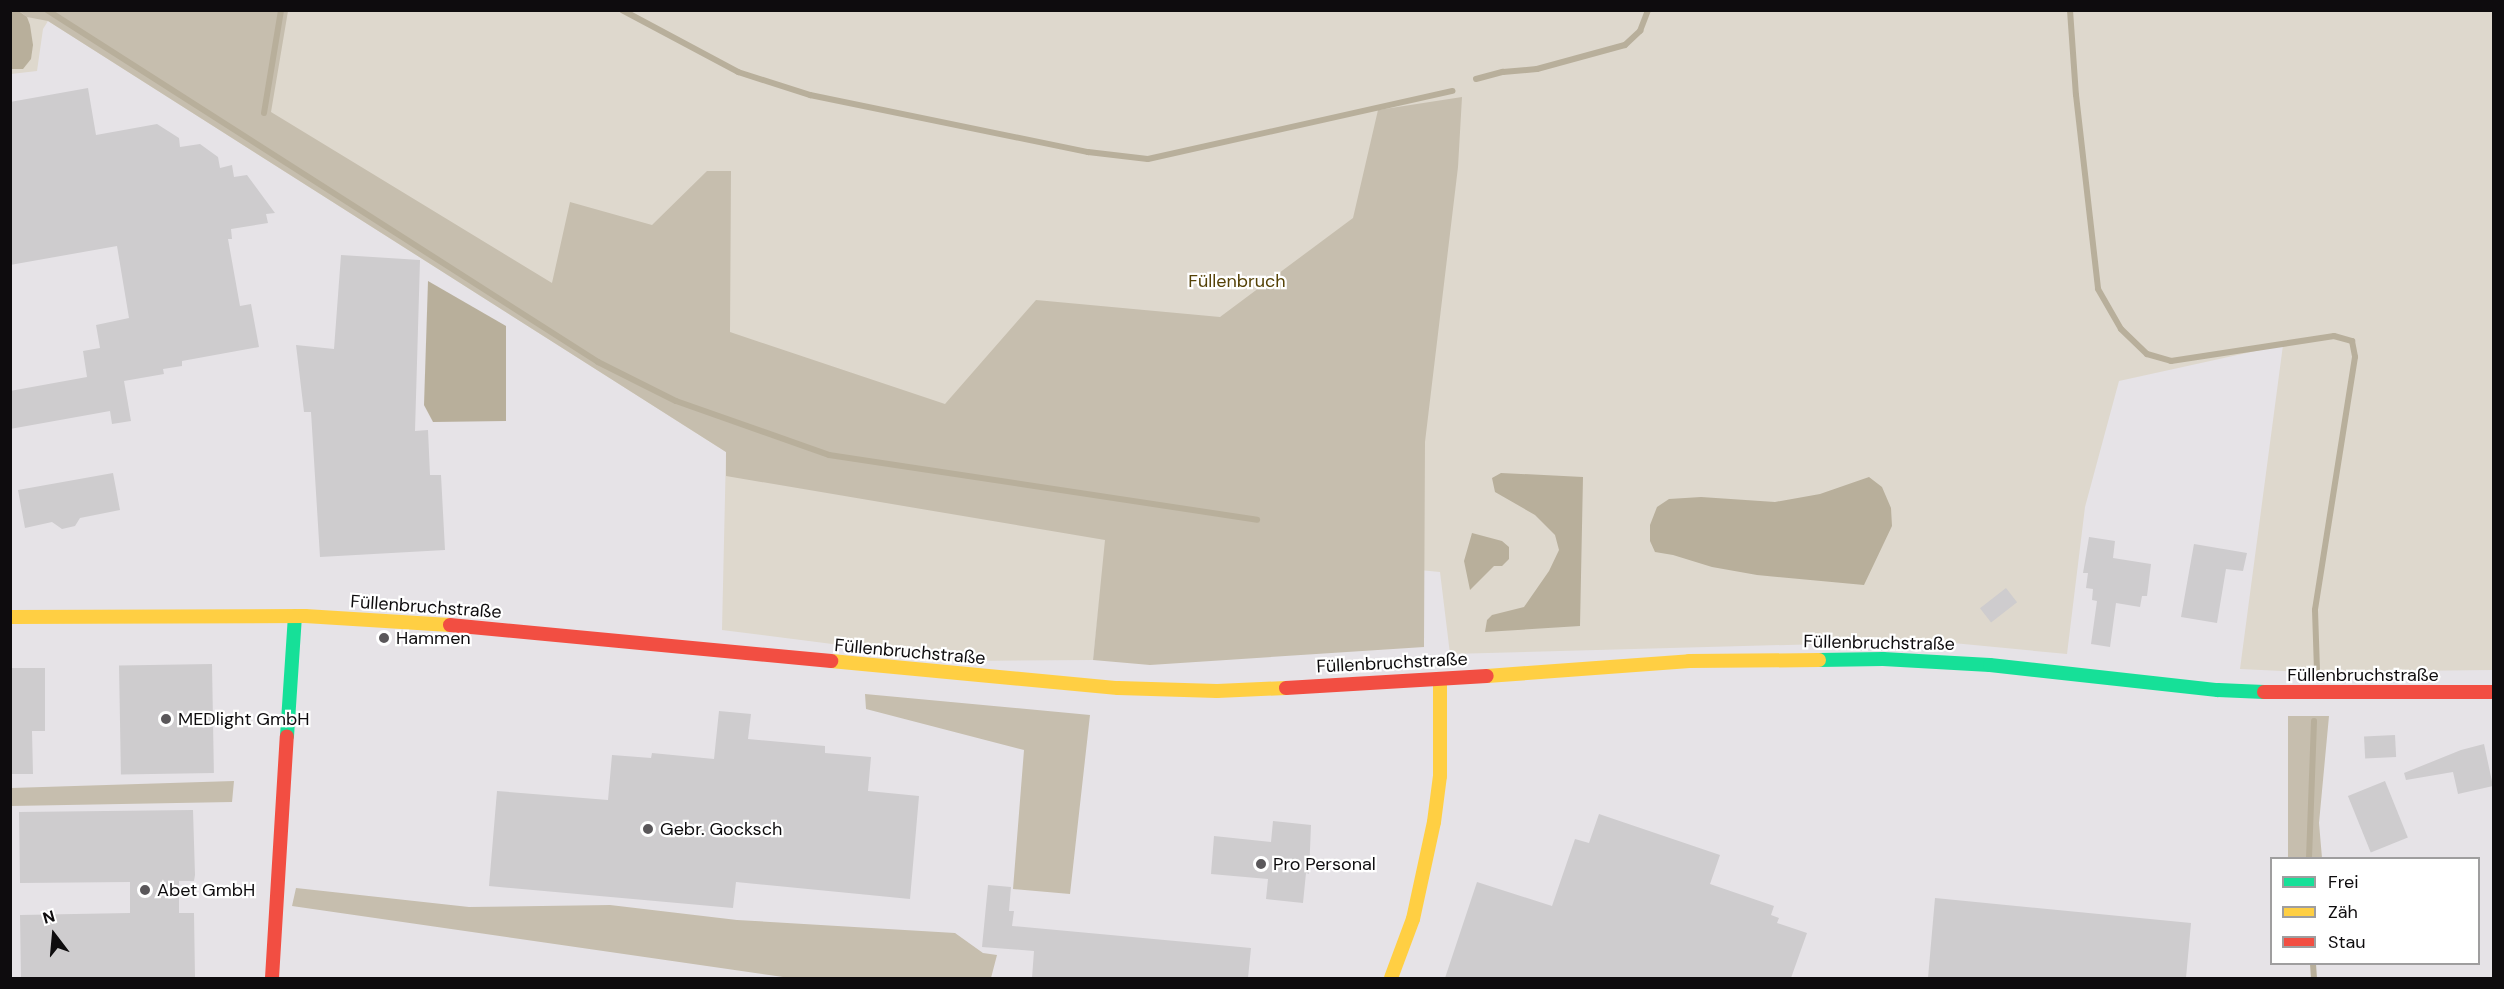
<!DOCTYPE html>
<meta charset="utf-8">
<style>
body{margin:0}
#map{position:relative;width:2504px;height:989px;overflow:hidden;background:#e6e3e7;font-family:"DM Sans",sans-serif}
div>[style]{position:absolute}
.green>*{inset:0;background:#ded8cd}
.forest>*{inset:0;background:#c6beae}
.water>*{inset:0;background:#b8af9b}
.stream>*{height:6px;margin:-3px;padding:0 3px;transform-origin:3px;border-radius:3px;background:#b8af9b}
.building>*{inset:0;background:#ceccce;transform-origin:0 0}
.fast>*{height:14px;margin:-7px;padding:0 7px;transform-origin:7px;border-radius:7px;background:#16e098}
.slow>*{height:14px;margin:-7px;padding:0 7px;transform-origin:7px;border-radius:7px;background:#ffcf43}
.jam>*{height:14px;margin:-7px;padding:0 7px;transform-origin:7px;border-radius:7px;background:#f24e42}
.dots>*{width:16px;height:16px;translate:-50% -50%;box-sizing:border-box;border:3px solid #fff;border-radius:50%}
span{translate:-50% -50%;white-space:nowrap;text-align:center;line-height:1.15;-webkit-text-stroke:4.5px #fff;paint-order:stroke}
.park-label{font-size:18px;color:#554207}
.street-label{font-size:18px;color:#0e0c0e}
.poi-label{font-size:18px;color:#0e0c0e}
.left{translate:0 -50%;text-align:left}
.frame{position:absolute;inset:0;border:12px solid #0e0c0e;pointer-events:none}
.legend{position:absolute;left:2270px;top:857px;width:210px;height:108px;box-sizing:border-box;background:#fff;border:2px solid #9f9e9f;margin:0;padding:8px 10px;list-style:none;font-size:18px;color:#0e0c0e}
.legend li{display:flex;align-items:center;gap:12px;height:30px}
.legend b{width:30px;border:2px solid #9f9e9f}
.north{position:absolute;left:24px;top:905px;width:60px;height:60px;-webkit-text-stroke:4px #fff;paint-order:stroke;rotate:344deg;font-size:16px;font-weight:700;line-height:24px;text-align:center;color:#0e0c0e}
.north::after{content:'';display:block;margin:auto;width:21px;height:27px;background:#0e0c0e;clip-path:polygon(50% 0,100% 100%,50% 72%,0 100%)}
</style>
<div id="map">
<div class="green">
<div style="clip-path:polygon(11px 10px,2493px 11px,2493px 670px,2304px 672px,2240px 669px,2283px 345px,2119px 381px,2085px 507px,2067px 654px,1932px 641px,1450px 654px,1440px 572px,1106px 540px,1093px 660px,965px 661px,722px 630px,726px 452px,48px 21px,43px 29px,37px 71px,11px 74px)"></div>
</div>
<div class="forest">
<div style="clip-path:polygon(19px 11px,288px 11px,271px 112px,552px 283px,570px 202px,652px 225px,707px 171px,731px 171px,730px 332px,945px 404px,1036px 300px,1220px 317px,1353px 218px,1378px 110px,1462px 97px,1458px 167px,1425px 442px,1424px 647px,1150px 665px,1093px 660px,1105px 540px,726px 476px,726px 452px,48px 21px,27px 17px)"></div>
<div style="clip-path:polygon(865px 694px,1090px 715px,1070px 894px,1013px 889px,1024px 750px,866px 709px)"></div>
<div style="clip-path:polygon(2288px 716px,2329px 716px,2319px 823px,2322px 858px,2288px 858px)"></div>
<div style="clip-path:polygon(234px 781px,232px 802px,11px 806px,11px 788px)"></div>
<div style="clip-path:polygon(296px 888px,469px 907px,610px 905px,737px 920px,955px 933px,983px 953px,997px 955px,991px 978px,790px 978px,292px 906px)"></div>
</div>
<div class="water">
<div style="clip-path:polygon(10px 11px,20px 12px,27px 17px,30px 25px,33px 45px,31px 59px,23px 69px,11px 69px)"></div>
<div style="clip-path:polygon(428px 281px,506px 326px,506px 421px,433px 422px,424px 405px)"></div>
<div style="clip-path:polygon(1501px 473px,1583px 477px,1580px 626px,1485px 632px,1487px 620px,1492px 615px,1524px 607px,1549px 571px,1559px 550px,1555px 535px,1535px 515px,1495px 492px,1492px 478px)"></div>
<div style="clip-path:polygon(1869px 477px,1882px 487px,1891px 508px,1892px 526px,1864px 585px,1757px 575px,1712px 567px,1673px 555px,1655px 552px,1650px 541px,1650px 525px,1657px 507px,1669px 499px,1701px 497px,1775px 502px,1820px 494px)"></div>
<div style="clip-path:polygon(1472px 533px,1502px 541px,1509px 547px,1509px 559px,1502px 566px,1494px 566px,1470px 590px,1464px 561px)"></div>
</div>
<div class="stream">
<div style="left:47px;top:10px;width:654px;rotate:32.57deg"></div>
<div style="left:598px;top:362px;width:87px;rotate:26.6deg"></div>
<div style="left:676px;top:401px;width:162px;rotate:19.4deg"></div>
<div style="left:829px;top:455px;width:433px;rotate:8.6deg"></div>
<div style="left:622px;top:10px;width:132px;rotate:28.1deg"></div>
<div style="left:738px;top:72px;width:76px;rotate:17.7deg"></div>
<div style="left:810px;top:95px;width:284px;rotate:11.6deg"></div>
<div style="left:1088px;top:152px;width:60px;rotate:6.7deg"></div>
<div style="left:1148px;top:159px;width:312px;rotate:-12.6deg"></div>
<div style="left:2070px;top:10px;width:85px;rotate:86deg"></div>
<div style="left:2076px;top:95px;width:195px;rotate:83.5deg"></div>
<div style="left:2098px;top:289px;width:46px;rotate:60.1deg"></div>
<div style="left:2121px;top:329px;width:36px;rotate:44deg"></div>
<div style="left:2147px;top:354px;width:25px;rotate:16deg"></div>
<div style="left:2171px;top:361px;width:165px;rotate:-8.7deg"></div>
<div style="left:2334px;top:336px;width:19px;rotate:16deg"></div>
<div style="left:2352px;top:341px;width:16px;rotate:79deg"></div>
<div style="left:2355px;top:357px;width:256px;rotate:99deg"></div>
<div style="left:2315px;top:610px;width:61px;rotate:88.1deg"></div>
<div style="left:1476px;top:79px;width:28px;rotate:-15deg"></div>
<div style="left:1503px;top:72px;width:34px;rotate:-5deg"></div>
<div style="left:1537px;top:69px;width:91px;rotate:-15.3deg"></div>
<div style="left:1625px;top:45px;width:21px;rotate:-43deg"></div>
<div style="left:1640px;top:31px;width:22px;rotate:-69deg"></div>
<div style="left:264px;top:113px;width:104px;rotate:-80.6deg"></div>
<div style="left:2309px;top:858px;width:137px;rotate:-87.9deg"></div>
<div style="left:2313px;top:964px;width:14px;rotate:86deg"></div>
</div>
<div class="building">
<div style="clip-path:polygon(88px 88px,96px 135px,157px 124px,179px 138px,180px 147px,200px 144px,218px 157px,220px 168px,232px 165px,234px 177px,247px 175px,275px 213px,266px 214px,268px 223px,231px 229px,232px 239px,228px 239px,240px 306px,251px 304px,259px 347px,182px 361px,182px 366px,163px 369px,164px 374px,124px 381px,131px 421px,112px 424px,110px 411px,10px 429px,10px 391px,87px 377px,83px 351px,100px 348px,96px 325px,129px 318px,117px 246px,10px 265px,10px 102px)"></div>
<div style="clip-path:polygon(341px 255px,420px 260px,415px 431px,428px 430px,430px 475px,441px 475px,445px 550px,320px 557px,311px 412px,304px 412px,296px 345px,334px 349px)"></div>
<div style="clip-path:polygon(113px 473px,120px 510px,80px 518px,75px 526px,62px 529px,52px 522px,25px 528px,18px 490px)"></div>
<div style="clip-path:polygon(2089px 537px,2115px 541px,2113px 558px,2151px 564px,2147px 596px,2142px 596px,2140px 607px,2116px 603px,2110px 647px,2091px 644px,2097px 601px,2092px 600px,2093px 589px,2086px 588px,2088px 573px,2083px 573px)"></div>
<div style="clip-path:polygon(2194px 544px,2247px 553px,2243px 571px,2226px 569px,2217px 623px,2181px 617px)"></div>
<div style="left:2006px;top:588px;width:18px;height:33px;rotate:52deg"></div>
<div style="left:212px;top:664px;width:109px;height:93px;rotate:89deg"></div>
<div style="clip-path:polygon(10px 668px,45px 668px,45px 731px,32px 731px,33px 774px,10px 774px)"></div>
<div style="clip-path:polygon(719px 711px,751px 714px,748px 739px,825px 746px,825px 753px,871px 757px,868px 791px,919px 796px,910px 899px,736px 882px,733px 908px,489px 886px,497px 791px,608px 800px,612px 755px,651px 758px,652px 753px,714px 759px)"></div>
<div style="left:2395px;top:735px;width:22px;height:31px;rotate:87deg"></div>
<div style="clip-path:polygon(2484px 744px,2493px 786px,2458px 794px,2453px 772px,2406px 780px,2404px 773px,2461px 750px)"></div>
<div style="left:2385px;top:781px;width:61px;height:40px;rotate:68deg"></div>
<div style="clip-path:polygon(193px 810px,195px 875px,194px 881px,179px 881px,179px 913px,194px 913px,195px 978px,21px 978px,20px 915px,130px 913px,130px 882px,20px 883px,19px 812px)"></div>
<div style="clip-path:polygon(1599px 814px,1720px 855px,1710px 884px,1774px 906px,1771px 915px,1779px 918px,1777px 923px,1807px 933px,1791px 978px,1445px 978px,1477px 882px,1552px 906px,1575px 839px,1589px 843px)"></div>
<div style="clip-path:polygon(1273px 821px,1311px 825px,1309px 874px,1306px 873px,1303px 903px,1266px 899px,1268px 879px,1211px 874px,1214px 836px,1271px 842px)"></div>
<div style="clip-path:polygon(988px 885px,1011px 887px,1009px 911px,1014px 911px,1012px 926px,1251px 948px,1248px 978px,1032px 978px,1034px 951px,982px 947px)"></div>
<div style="clip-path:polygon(1935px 898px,2191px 923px,2186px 978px,1928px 978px)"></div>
</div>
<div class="fast">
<div style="left:1819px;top:660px;width:64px;rotate:-0.9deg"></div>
<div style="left:1883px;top:659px;width:107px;rotate:3.2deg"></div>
<div style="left:1990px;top:665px;width:229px;rotate:6.3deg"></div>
<div style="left:2218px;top:690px;width:46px;rotate:2.5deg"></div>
<div style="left:287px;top:736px;width:120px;rotate:-86.2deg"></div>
</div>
<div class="slow">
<div style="left:10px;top:617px;width:295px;rotate:-0.2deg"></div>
<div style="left:305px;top:616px;width:145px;rotate:3.6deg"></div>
<div style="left:831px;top:661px;width:288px;rotate:5.4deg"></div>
<div style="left:1118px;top:688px;width:99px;rotate:1.7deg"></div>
<div style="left:1217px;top:691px;width:69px;rotate:-2.5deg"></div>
<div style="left:1487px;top:676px;width:203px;rotate:-4.2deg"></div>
<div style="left:1689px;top:661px;width:130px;rotate:-0.4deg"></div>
<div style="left:1391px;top:978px;width:63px;rotate:-69.6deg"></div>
<div style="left:1413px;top:919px;width:99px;rotate:-77.8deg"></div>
<div style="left:1434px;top:822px;width:46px;rotate:-82.6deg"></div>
<div style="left:1440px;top:776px;width:96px;rotate:-90deg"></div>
</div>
<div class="jam">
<div style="left:450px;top:625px;width:383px;rotate:5.4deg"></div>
<div style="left:1286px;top:688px;width:201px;rotate:-3.4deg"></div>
<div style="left:2264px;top:692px;width:230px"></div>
<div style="left:272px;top:978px;width:242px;rotate:-86.5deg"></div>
</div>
<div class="dots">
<div style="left:384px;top:638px;background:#5a575a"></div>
<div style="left:166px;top:719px;background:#5a575a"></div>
<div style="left:648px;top:829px;background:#5a575a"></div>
<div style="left:1261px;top:864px;background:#5a575a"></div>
<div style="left:145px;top:890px;background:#5a575a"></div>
</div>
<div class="park-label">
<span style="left:1237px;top:281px">Füllenbruch</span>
</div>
<div class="street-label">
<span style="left:426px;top:607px;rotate:4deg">Füllenbruchstraße</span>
<span style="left:1879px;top:643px;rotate:1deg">Füllenbruchstraße</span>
<span style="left:910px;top:652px;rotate:5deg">Füllenbruchstraße</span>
<span style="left:1392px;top:663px;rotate:-3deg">Füllenbruchstraße</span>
<span style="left:2363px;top:675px">Füllenbruchstraße</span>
</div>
<div class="poi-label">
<span class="left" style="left:396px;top:638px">Hammen</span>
<span class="left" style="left:178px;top:719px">MEDlight GmbH</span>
<span class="left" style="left:660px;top:829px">Gebr. Gocksch</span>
<span class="left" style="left:1273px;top:864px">Pro Personal</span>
<span class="left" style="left:157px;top:890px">Abet GmbH</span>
</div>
<div class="frame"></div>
<ul class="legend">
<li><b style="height:8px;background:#16e098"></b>Frei</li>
<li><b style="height:8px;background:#ffcf43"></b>Zäh</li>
<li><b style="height:8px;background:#f24e42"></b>Stau</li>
</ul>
<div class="north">N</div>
</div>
